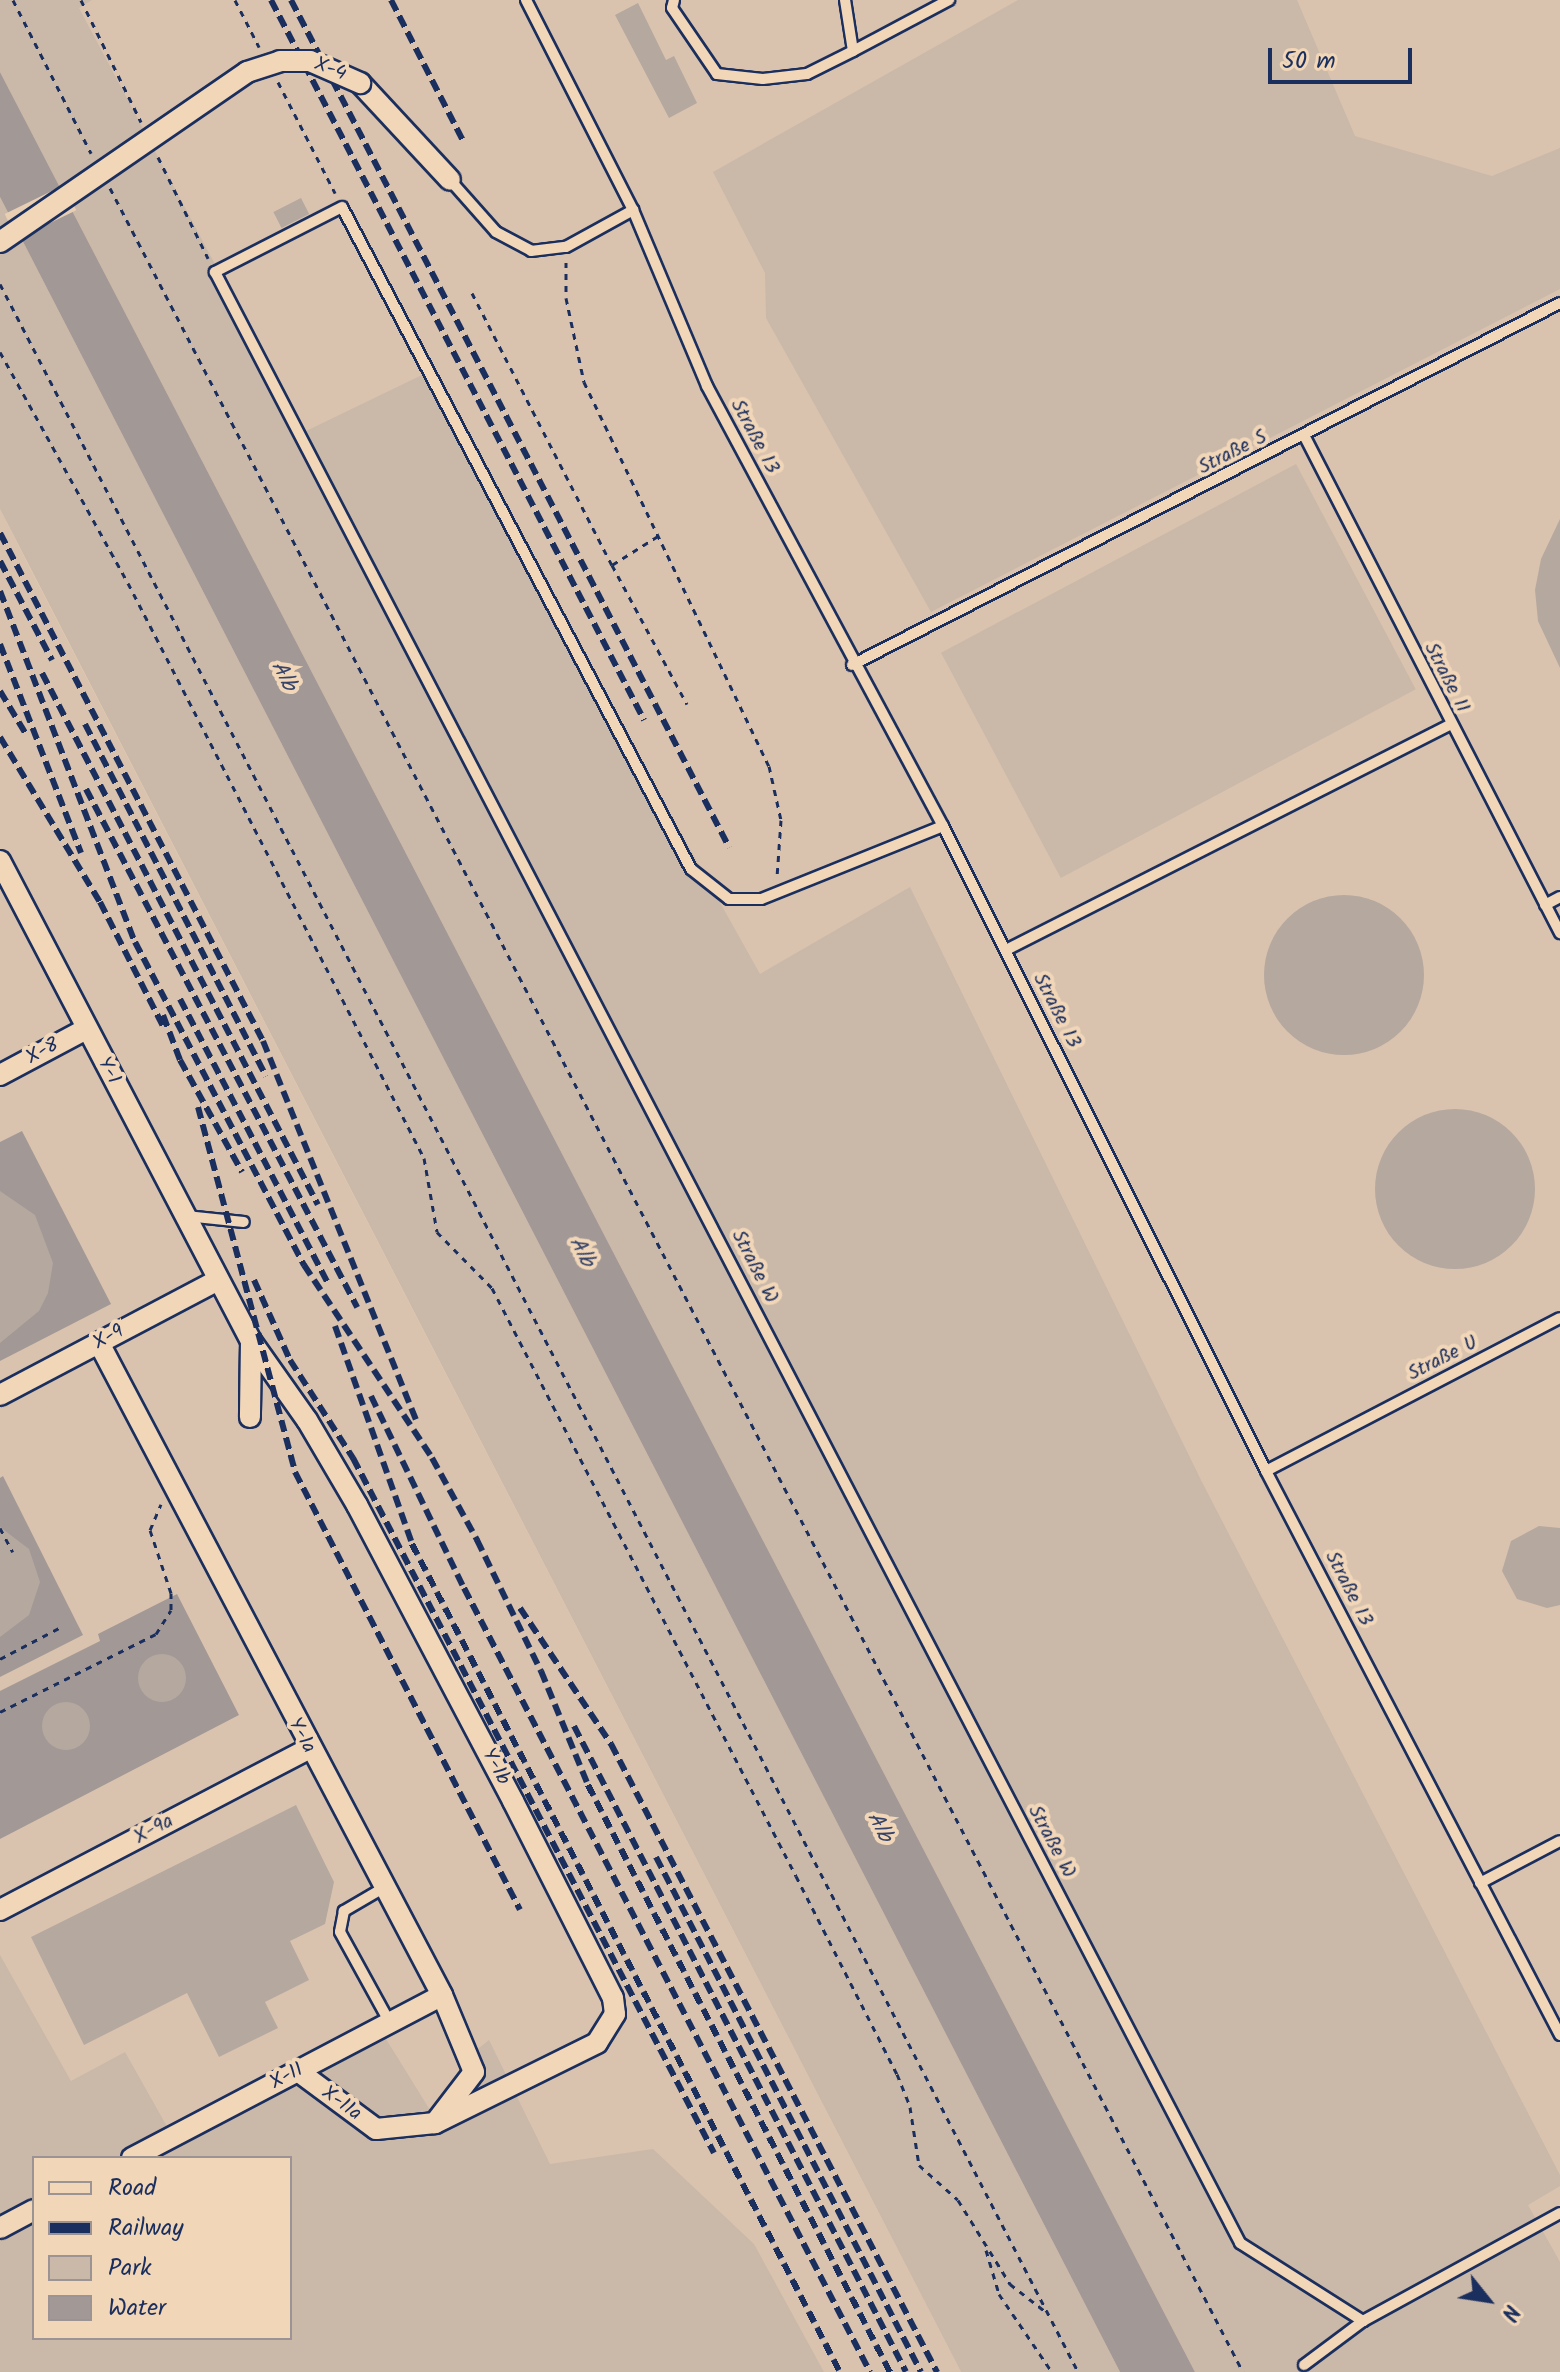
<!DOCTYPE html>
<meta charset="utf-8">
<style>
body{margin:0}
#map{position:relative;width:1560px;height:2372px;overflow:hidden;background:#e8cfb4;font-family:Kalam,sans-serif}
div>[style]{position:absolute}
.built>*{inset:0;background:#d9c3ae}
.green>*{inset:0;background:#cab8a8;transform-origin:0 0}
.water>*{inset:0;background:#a29896}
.pier>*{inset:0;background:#e8cfb4;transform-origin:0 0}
.building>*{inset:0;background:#b5a89f;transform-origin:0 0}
.round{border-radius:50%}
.path>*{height:3px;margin-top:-1.5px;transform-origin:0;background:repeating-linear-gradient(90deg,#1b2f5e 0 6px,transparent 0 12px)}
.roads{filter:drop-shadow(2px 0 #1b2f5e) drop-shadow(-2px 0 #1b2f5e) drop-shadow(0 2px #1b2f5e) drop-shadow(0 -2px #1b2f5e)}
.lane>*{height:10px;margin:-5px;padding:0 5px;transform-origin:5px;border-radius:5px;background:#f1d6b8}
.street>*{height:20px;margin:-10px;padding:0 10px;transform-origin:10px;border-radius:10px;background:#f1d6b8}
.rail>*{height:6px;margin-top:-3px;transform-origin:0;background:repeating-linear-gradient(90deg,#1b2f5e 0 12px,transparent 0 18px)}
.bridges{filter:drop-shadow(2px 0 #1b2f5e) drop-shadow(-2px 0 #1b2f5e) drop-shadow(0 2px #1b2f5e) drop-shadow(0 -2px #1b2f5e)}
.street-bridge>*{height:20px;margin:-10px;padding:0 10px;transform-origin:10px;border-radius:10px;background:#f1d6b8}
span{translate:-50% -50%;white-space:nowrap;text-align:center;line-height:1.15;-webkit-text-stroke:8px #f1d6b8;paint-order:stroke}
.street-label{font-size:20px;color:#1b2f5e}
.water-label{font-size:22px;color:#364469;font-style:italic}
.legend{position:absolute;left:32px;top:2156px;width:260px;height:184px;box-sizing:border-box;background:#f1d6b8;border:2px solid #9b9394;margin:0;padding:10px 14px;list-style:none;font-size:24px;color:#1b2f5e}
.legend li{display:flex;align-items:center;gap:16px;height:40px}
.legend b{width:40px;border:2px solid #9b9394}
.north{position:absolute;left:1448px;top:2260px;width:80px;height:80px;-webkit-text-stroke:6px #f1d6b8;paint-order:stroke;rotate:120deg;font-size:22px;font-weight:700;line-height:32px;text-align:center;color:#1b2f5e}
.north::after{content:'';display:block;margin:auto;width:28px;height:36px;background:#1b2f5e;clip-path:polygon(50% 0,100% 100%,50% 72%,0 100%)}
.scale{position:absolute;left:1268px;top:48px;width:144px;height:36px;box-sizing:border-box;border:4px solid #1b2f5e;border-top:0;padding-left:10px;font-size:24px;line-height:28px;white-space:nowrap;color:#1b2f5e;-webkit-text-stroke:6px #f1d6b8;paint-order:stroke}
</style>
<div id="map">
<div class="built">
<div style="clip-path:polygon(62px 0,1560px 0,1560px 2372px,1290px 2372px)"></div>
<div style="clip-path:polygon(evenodd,0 509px,32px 572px,961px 2372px,0 2372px,0 509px,34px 2158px,290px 2158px,290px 2338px,34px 2338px,34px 2158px)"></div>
</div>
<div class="green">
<div style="clip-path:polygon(0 0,92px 0,79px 8px,304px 432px,424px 374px,760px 974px,910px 887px,1202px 1482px,1560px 2175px,1560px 2186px,1528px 2205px,1560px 2262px,1560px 2372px,1195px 2372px,0 72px)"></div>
<div style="clip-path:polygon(1018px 0,1297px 0,1355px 136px,1492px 176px,1560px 148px,1560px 289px,931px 612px,766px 318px,765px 273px,713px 172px)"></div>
<div style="clip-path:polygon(0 197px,1120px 2372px,961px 2372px,0 509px)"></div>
<div style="left:1296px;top:464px;width:255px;height:402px;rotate:62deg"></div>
<div style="clip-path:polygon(evenodd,0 1955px,71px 2081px,125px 2052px,178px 2146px,386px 2039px,430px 2110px,477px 2082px,474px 2052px,489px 2040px,550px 2164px,653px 2149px,754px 2244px,824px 2372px,0 2372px,0 1955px,34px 2158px,290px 2158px,290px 2338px,34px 2338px,34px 2158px)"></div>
</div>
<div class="water">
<div style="clip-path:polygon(0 72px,1195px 2372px,1120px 2372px,0 197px)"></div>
<div style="clip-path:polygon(22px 1131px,111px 1304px,0 1361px,0 1142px)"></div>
<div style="clip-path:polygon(3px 1476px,83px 1635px,0 1677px,0 1478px)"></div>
<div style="clip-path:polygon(177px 1594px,239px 1715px,0 1839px,0 1691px,100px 1641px,98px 1634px)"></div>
</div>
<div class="pier">
<div style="left:64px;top:185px;width:28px;height:66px;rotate:64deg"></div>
</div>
<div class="building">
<div style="clip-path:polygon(638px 3px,666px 60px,674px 56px,697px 103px,669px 118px,615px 15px)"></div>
<div style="left:301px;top:198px;width:18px;height:31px;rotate:63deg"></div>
<div style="clip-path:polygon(1560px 519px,1560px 668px,1538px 621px,1535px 590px,1541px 559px)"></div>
<div class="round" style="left:1264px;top:895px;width:160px;height:160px"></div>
<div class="round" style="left:1375px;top:1109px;width:160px;height:160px"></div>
<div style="clip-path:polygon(0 1191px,35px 1215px,53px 1263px,48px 1293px,39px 1311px,0 1343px)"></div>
<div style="clip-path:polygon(1539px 1526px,1560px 1528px,1560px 1605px,1547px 1608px,1517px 1599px,1502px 1571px,1511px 1541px)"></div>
<div style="clip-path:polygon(0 1527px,29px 1549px,40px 1582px,29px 1615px,0 1637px)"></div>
<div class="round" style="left:138px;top:1654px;width:48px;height:48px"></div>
<div class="round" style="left:42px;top:1702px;width:48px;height:48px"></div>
<div style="clip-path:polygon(296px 1805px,334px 1882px,325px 1924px,290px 1941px,309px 1980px,265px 2002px,278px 2028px,219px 2057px,187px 1993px,84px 2045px,31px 1937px)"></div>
</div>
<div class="path">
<div style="left:13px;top:0;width:172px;rotate:63deg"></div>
<div style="left:81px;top:0;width:136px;rotate:63.8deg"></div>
<div style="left:235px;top:0;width:53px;rotate:62.9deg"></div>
<div style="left:278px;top:82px;width:125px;rotate:62.8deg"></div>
<div style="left:158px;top:157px;width:113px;rotate:63.7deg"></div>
<div style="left:110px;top:188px;width:2460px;rotate:62.58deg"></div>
<div style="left:566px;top:262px;width:36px;rotate:90deg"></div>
<div style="left:566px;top:298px;width:86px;rotate:77.9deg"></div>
<div style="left:584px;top:382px;width:426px;rotate:64.3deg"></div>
<div style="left:769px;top:766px;width:55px;rotate:77.5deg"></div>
<div style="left:781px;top:820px;width:57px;rotate:94deg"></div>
<div style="left:0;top:284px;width:2350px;rotate:62.69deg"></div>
<div style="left:472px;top:293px;width:306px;rotate:62.8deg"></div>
<div style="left:0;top:352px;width:264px;rotate:61deg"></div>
<div style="left:128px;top:583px;width:647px;rotate:62.76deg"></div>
<div style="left:424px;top:1158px;width:75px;rotate:80deg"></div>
<div style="left:437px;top:1232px;width:78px;rotate:45.5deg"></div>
<div style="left:492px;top:1288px;width:662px;rotate:62.66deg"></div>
<div style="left:796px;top:1876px;width:222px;rotate:63deg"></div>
<div style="left:897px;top:2074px;width:35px;rotate:68deg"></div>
<div style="left:910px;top:2107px;width:59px;rotate:81.2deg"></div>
<div style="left:919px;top:2165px;width:52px;rotate:41.9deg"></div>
<div style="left:958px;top:2200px;width:99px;rotate:58.2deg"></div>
<div style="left:1010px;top:2284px;width:46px;rotate:37.9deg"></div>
<div style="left:658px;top:536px;width:54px;rotate:147.8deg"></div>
<div style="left:612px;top:565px;width:158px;rotate:61.7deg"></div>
<div style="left:0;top:1528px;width:27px;rotate:62deg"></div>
<div style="left:0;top:1659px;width:67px;rotate:-27.7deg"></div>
<div style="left:0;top:1712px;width:174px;rotate:-26.6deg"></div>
<div style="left:156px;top:1634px;width:28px;rotate:-58deg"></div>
<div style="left:171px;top:1610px;width:17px;rotate:-90deg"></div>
<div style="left:171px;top:1593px;width:66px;rotate:-108.4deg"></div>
<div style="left:150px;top:1530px;width:28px;rotate:-67deg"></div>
<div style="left:986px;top:2250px;width:46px;rotate:73.5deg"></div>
<div style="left:999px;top:2294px;width:94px;rotate:55.8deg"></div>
</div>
<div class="roads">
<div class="lane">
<div style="left:526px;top:0;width:236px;rotate:63deg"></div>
<div style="left:633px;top:210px;width:191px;rotate:67.2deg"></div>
<div style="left:707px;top:386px;width:499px;rotate:61.8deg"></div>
<div style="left:943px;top:826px;width:721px;rotate:63.4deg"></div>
<div style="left:1266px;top:1471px;width:636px;rotate:62.47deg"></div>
<div style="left:674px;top:0;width:8px;rotate:104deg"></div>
<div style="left:672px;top:8px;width:80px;rotate:55.7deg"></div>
<div style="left:717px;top:74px;width:46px;rotate:6.2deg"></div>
<div style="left:763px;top:79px;width:44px;rotate:-6.5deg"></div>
<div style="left:807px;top:74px;width:51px;rotate:-26.6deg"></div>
<div style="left:853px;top:51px;width:52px;rotate:-98.9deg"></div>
<div style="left:853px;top:51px;width:109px;rotate:-28deg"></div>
<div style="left:450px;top:180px;width:69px;rotate:48.5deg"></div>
<div style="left:496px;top:232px;width:40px;rotate:28deg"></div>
<div style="left:531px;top:251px;width:35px;rotate:-7deg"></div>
<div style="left:566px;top:247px;width:77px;rotate:-28.9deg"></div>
<div style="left:1305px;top:437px;width:558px;rotate:62.79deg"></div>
<div style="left:852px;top:665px;width:795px;rotate:-27.08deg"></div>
<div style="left:943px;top:826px;width:196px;rotate:158.1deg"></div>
<div style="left:761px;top:899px;width:32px;rotate:180deg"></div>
<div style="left:729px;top:899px;width:48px;rotate:-141.7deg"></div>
<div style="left:691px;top:869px;width:748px;rotate:-117.8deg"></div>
<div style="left:342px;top:207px;width:143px;rotate:152.9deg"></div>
<div style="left:215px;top:272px;width:2222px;rotate:62.52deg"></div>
<div style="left:1240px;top:2243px;width:146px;rotate:32.4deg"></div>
<div style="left:1363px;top:2321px;width:225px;rotate:-28.7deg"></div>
<div style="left:1545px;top:905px;width:17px;rotate:-28deg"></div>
<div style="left:1006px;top:950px;width:497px;rotate:-26.9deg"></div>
<div style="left:186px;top:1216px;width:58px;rotate:5.9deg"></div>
<div style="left:1266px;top:1471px;width:331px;rotate:-27.5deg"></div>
<div style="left:1480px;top:1883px;width:90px;rotate:-27.7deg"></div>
<div style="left:385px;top:1887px;width:48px;rotate:149.7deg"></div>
<div style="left:344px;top:1911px;width:21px;rotate:101deg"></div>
<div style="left:340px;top:1932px;width:104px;rotate:61.2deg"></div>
<div style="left:1304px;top:2365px;width:74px;rotate:-36.7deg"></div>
</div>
<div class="street">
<div style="left:360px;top:83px;width:132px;rotate:47.1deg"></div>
<div style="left:0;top:861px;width:542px;rotate:62.39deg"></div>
<div style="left:251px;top:1341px;width:76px;rotate:90.8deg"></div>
<div style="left:0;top:1075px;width:98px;rotate:-28.1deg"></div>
<div style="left:251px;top:1341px;width:97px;rotate:54.7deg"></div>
<div style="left:307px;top:1420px;width:99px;rotate:59.5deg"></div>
<div style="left:357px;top:1505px;width:335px;rotate:62.2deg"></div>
<div style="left:513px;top:1801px;width:221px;rotate:63.1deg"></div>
<div style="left:613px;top:1998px;width:16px;rotate:83deg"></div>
<div style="left:615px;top:2014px;width:34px;rotate:122deg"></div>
<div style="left:597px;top:2043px;width:181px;rotate:153.7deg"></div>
<div style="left:435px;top:2123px;width:59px;rotate:174.2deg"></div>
<div style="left:376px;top:2129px;width:97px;rotate:-143.4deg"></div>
<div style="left:99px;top:1343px;width:737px;rotate:62.25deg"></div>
<div style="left:442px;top:1995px;width:83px;rotate:67.4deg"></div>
<div style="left:474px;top:2072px;width:64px;rotate:127.4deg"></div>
<div style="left:0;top:1395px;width:246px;rotate:-27.8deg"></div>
<div style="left:0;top:1910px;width:348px;rotate:-27.6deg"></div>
<div style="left:132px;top:2158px;width:350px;rotate:-27.7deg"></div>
<div style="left:0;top:2228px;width:38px;rotate:-28deg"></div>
</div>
</div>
<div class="rail">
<div style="left:271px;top:0;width:811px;rotate:62.61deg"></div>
<div style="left:291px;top:0;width:954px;rotate:62.66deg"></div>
<div style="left:391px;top:0;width:158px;rotate:62.9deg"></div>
<div style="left:0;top:533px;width:572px;rotate:62.63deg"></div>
<div style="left:263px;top:1041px;width:408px;rotate:68deg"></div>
<div style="left:0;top:561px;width:112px;rotate:62.3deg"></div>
<div style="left:0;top:591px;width:376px;rotate:69deg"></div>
<div style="left:135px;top:942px;width:365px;rotate:62.4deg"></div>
<div style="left:304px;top:1265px;width:232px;rotate:56.4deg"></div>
<div style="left:432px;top:1458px;width:94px;rotate:61.2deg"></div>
<div style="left:477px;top:1540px;width:146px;rotate:64deg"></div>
<div style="left:541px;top:1671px;width:123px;rotate:67.6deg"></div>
<div style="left:588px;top:1785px;width:660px;rotate:62.78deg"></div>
<div style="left:0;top:644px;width:224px;rotate:68.8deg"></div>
<div style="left:42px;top:673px;width:599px;rotate:62.58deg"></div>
<div style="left:0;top:691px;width:52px;rotate:59deg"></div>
<div style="left:85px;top:724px;width:396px;rotate:62.8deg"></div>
<div style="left:0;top:737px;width:193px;rotate:58.8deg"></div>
<div style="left:100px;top:902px;width:139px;rotate:63.1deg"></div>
<div style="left:86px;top:789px;width:585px;rotate:62.38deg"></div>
<div style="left:180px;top:999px;width:320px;rotate:62.5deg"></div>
<div style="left:163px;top:1015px;width:48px;rotate:69.3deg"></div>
<div style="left:180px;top:1060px;width:128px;rotate:61deg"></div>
<div style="left:198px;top:1107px;width:378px;rotate:75.1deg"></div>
<div style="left:295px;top:1472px;width:492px;rotate:62.8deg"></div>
<div style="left:254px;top:1280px;width:88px;rotate:65.8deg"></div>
<div style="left:290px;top:1360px;width:117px;rotate:57.3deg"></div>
<div style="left:353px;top:1458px;width:783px;rotate:62.55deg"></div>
<div style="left:335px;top:1326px;width:231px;rotate:70.5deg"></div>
<div style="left:412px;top:1544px;width:932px;rotate:62.67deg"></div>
<div style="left:371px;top:1396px;width:213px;rotate:64.2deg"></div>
<div style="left:464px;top:1588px;width:883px;rotate:62.62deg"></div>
<div style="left:520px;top:1608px;width:164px;rotate:56.2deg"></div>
<div style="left:611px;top:1744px;width:708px;rotate:62.57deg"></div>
<div style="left:574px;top:1726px;width:726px;rotate:62.8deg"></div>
<div style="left:656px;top:1857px;width:579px;rotate:62.77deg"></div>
</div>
<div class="bridges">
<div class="street-bridge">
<div style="left:0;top:242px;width:300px;rotate:-34.5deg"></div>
<div style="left:247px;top:72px;width:35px;rotate:-18deg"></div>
<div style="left:280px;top:61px;width:30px"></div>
<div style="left:310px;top:61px;width:55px;rotate:23.7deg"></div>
</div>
</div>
<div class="street-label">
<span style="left:330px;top:70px;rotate:21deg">X-4</span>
<span style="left:754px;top:437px;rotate:62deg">Straße 13</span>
<span style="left:1233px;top:453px;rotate:-27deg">Straße S</span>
<span style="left:1446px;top:678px;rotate:63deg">Straße 11</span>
<span style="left:1056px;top:1011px;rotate:63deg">Straße 13</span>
<span style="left:43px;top:1052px;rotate:-28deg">X-8</span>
<span style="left:108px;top:1071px;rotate:62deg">Y-1</span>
<span style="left:754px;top:1267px;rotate:63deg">Straße W</span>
<span style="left:109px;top:1338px;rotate:-28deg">X-9</span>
<span style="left:1443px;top:1359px;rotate:-27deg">Straße U</span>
<span style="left:1348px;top:1589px;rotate:63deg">Straße 13</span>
<span style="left:301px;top:1736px;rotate:62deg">Y-1a</span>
<span style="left:495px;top:1767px;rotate:62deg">Y-1b</span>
<span style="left:154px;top:1830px;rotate:-28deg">X-9a</span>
<span style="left:1051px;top:1842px;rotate:62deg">Straße W</span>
<span style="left:287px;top:2077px;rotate:-28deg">X-11</span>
<span style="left:341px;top:2104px;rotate:36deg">X-11a</span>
</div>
<div class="water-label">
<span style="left:283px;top:676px;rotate:63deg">Alb</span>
<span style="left:581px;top:1252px;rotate:63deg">Alb</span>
<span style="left:879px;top:1827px;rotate:63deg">Alb</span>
</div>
<ul class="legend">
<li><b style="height:10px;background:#f1d6b8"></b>Road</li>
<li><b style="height:10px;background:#1b2f5e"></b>Railway</li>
<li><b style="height:22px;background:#cab8a8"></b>Park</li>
<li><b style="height:22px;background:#a29896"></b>Water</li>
</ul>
<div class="north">N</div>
<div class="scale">50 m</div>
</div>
